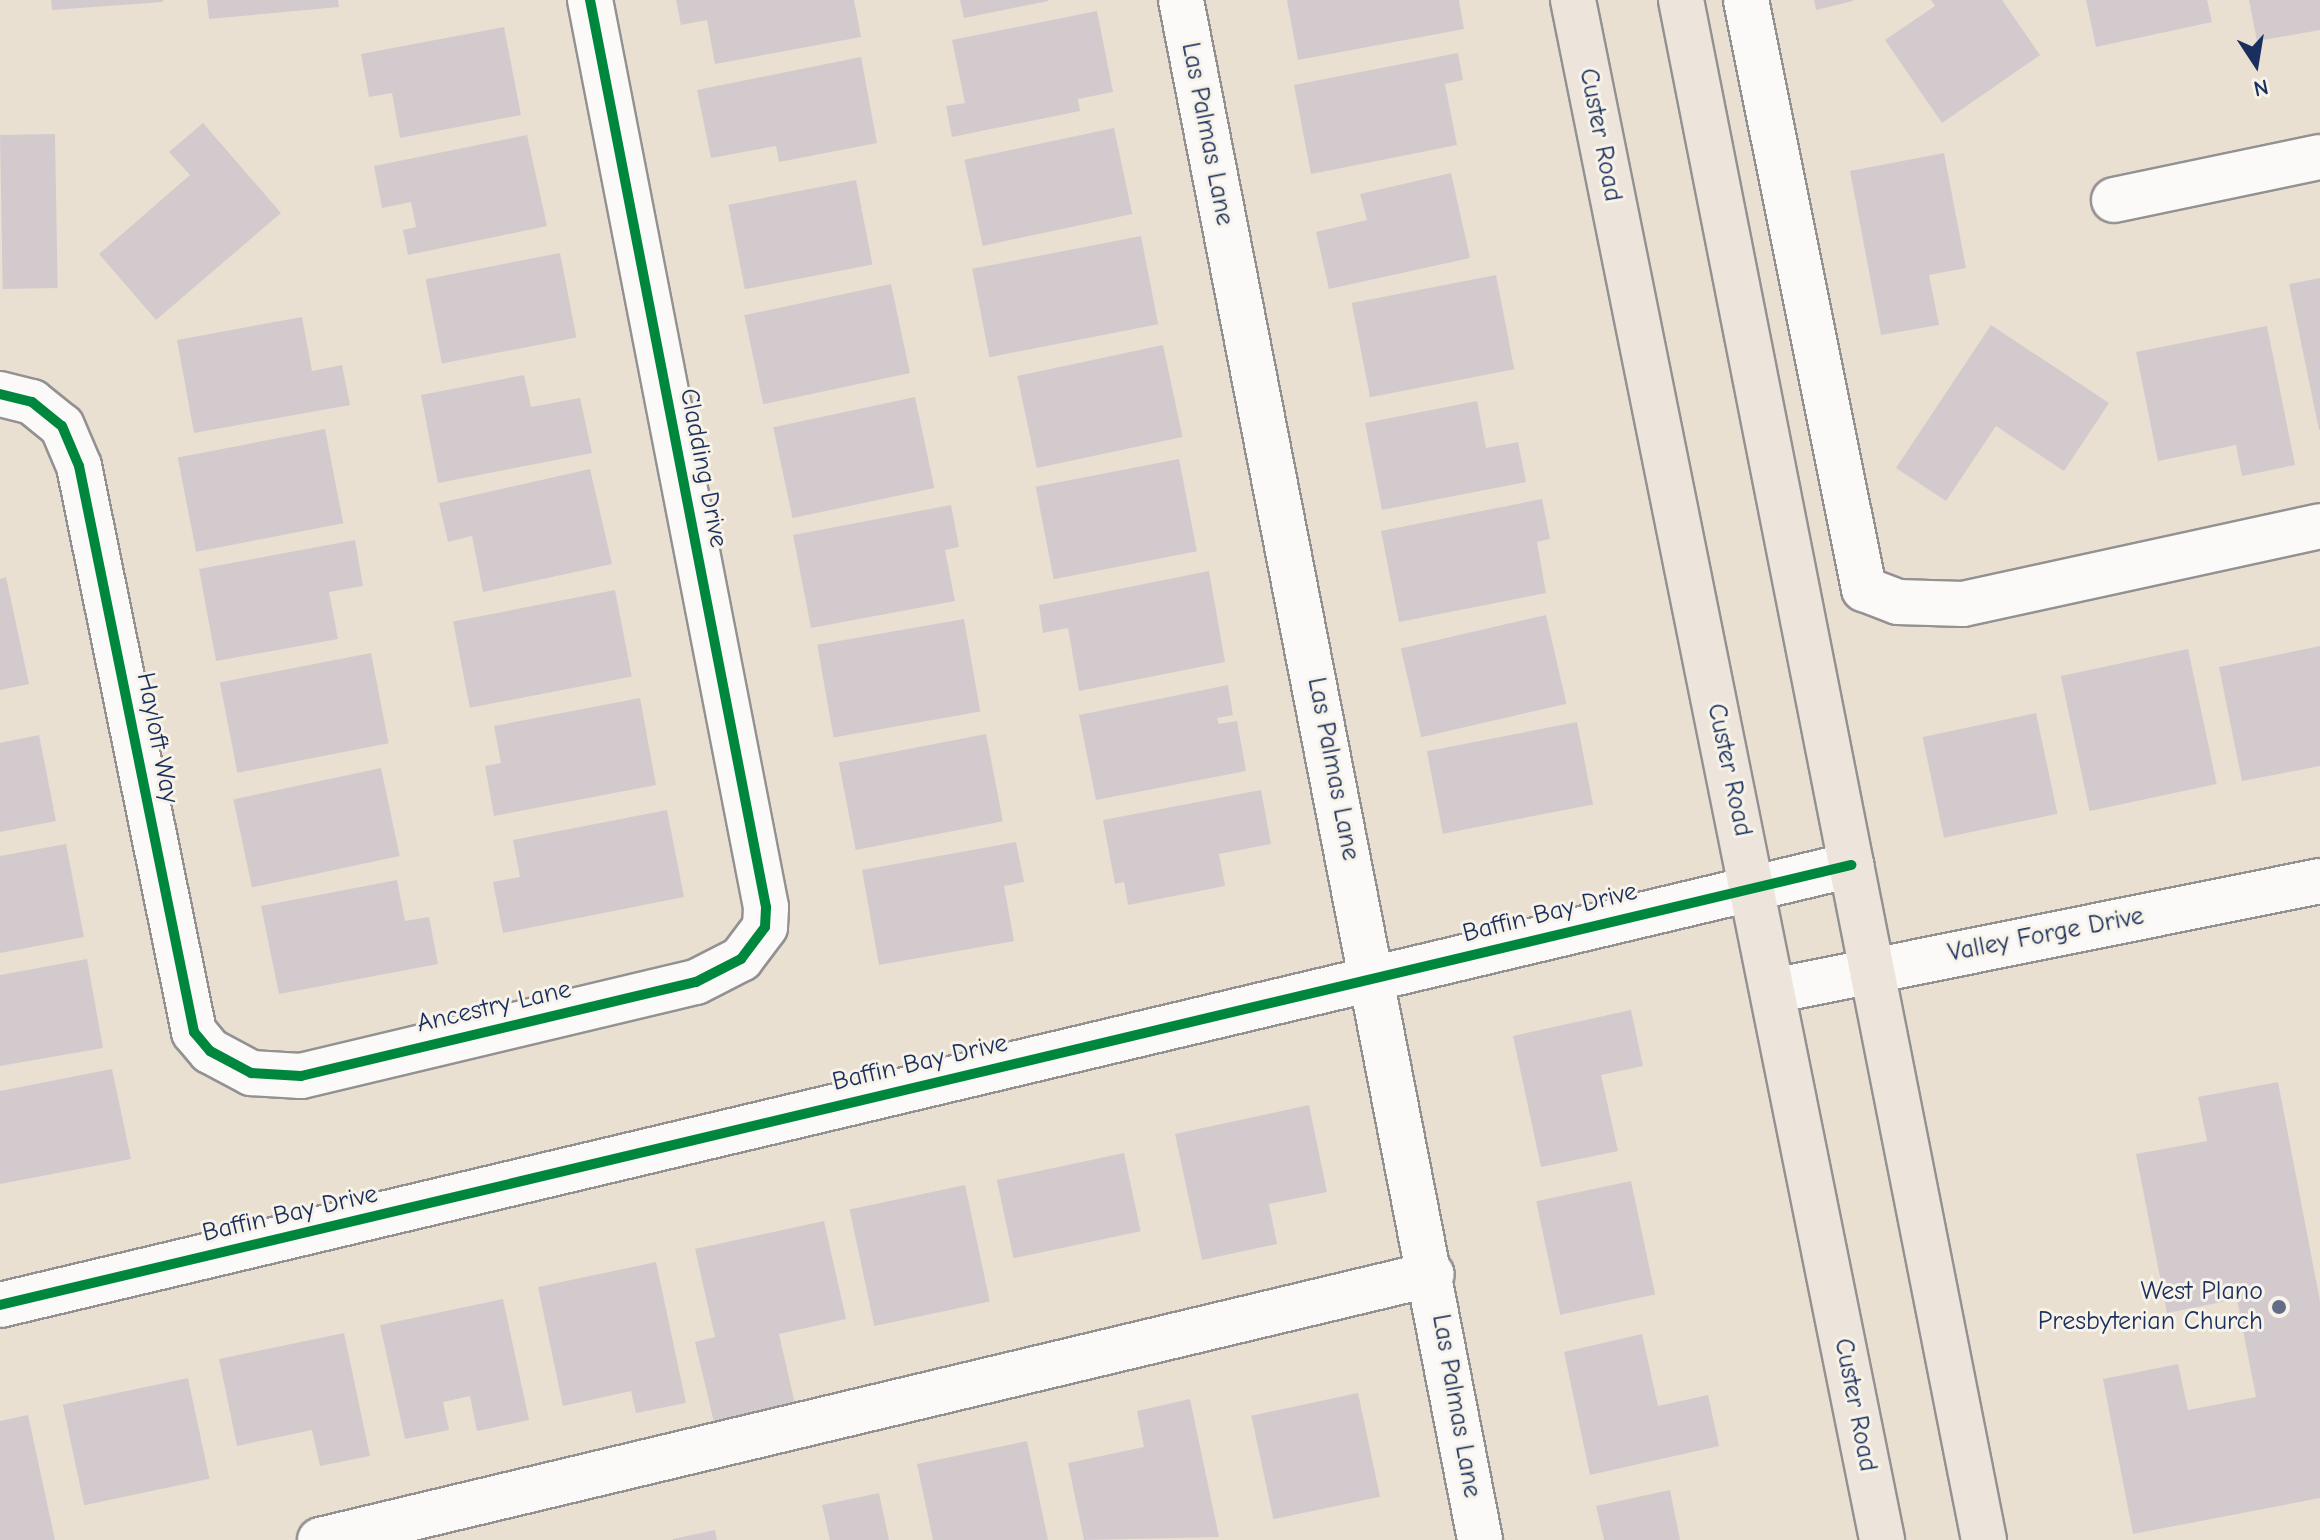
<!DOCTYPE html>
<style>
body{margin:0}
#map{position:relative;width:2320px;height:1540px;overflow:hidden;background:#e9e0d2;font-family:"Comic Neue",sans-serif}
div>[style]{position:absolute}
.building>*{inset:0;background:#d3cace;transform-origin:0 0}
.roads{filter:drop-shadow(2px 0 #939192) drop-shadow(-2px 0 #939192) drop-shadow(0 2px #939192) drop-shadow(0 -2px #939192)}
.minor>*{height:44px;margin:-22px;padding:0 22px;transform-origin:22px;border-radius:22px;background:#fcfaf8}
.major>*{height:44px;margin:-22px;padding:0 22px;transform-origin:22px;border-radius:22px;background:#ede5dc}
.cycleway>*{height:10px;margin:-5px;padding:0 5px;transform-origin:5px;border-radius:5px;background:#00873e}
.dots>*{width:22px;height:22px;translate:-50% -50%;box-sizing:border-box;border:4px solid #f7f3e8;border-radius:50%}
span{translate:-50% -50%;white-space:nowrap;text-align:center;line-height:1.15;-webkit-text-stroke:6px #f7f3e8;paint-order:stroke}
.street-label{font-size:26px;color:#1b2f5e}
.poi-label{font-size:26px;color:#1b2f5e}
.right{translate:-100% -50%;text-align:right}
.north{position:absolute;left:2216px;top:24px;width:80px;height:80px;-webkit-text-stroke:6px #f7f3e8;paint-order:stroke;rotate:168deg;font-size:22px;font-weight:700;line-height:32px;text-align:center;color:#1b2f5e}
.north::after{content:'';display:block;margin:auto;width:28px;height:36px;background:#1b2f5e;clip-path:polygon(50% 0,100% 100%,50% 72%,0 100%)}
</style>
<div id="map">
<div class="building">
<div style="clip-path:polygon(51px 0,163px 0,163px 2px,52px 10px)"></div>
<div style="clip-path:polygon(207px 0,338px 0,339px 7px,209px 19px)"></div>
<div style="clip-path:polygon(676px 0,854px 0,861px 37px,715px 64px,707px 20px,681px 25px)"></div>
<div style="clip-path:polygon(960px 0,1048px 0,1048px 1px,964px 18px)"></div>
<div style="clip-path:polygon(1287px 0,1459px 0,1464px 29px,1298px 60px)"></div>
<div style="clip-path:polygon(1814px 0,1853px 0,1853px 1px,1816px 10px)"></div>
<div style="clip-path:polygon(1931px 0,2002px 0,2040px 55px,1942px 123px,1885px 40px,1935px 6px)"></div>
<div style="clip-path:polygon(2086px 0,2207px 0,2212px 22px,2096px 47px)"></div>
<div style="clip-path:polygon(2249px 0,2320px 0,2320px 30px,2257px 41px)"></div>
<div style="clip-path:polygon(1097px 11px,1113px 92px,1078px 99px,1080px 111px,952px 137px,946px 106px,965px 103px,952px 40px)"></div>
<div style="clip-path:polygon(504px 27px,521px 115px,400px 138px,392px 93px,369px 97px,361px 54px)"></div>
<div style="clip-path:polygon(1458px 53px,1463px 80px,1445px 84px,1457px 145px,1311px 174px,1294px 85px)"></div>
<div style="clip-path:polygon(861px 57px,877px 143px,779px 162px,776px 146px,711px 158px,697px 90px)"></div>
<div style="clip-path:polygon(203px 123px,281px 213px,156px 320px,99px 254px,190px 175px,169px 152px)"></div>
<div style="left:1114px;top:128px;width:88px;height:153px;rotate:78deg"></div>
<div style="left:55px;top:134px;width:154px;height:55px;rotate:89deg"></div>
<div style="clip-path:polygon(527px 135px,547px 226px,408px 255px,403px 230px,416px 227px,411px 202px,382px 208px,374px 166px)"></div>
<div style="clip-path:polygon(1944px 153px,1966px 268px,1929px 275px,1939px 325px,1881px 335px,1850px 171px)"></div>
<div style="clip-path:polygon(1451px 173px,1470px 258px,1329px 289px,1316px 232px,1367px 220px,1360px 194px)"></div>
<div style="left:856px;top:180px;width:86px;height:130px;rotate:79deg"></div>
<div style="left:1141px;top:236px;width:90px;height:172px;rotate:79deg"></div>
<div style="left:560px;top:253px;width:86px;height:137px;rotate:79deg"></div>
<div style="left:1496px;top:275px;width:96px;height:147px;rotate:79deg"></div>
<div style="clip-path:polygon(2320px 278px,2320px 430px,2319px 430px,2289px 284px)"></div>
<div style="left:891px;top:284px;width:91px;height:150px;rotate:78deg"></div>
<div style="clip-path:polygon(302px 317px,312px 371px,342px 365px,350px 405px,194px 433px,177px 340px)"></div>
<div style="clip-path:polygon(1991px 325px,2109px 403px,2064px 471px,1996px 426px,1946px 501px,1896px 468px)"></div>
<div style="clip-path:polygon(2267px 326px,2295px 465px,2242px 476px,2236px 445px,2158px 461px,2136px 352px)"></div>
<div style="left:1163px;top:345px;width:94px;height:149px;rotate:78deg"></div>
<div style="clip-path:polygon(524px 375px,531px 407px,580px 398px,592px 453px,438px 483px,421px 395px)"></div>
<div style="left:915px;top:397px;width:93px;height:145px;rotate:78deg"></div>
<div style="clip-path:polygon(1477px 401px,1486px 448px,1518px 442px,1526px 482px,1382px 510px,1365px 423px)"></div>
<div style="left:325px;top:429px;width:96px;height:150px;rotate:79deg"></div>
<div style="left:1179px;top:459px;width:94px;height:146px;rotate:79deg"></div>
<div style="clip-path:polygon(590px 469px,612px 564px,483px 592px,472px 536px,448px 542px,439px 503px)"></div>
<div style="clip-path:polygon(1542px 499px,1550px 539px,1537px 542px,1546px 593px,1399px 622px,1381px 531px)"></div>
<div style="clip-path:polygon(951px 505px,959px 547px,945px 550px,955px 601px,811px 628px,793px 535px)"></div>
<div style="clip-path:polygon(355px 540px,363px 586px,329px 592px,338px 639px,216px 661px,199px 569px)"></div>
<div style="clip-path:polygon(1209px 571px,1225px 662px,1079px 691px,1068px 628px,1043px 633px,1039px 605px)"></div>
<div style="clip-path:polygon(6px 577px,29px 684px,0 690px,0 579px)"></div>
<div style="left:615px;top:590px;width:88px;height:165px;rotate:79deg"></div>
<div style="left:1546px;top:615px;width:91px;height:149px;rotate:77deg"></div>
<div style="left:964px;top:619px;width:94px;height:149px;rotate:80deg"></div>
<div style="clip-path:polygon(2320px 646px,2320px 766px,2242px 781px,2219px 667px)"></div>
<div style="left:2188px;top:649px;width:138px;height:130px;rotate:78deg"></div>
<div style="left:371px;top:653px;width:92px;height:154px;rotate:79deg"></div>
<div style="clip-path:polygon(1228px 685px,1233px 715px,1217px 718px,1219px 724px,1237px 721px,1246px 771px,1096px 800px,1079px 715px)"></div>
<div style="clip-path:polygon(640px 698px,656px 785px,494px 816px,485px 766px,501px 763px,494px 726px)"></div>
<div style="left:2036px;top:713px;width:103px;height:116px;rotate:78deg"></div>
<div style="left:1577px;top:722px;width:84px;height:153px;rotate:79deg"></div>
<div style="left:986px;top:734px;width:89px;height:150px;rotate:79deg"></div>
<div style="clip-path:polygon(39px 735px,56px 821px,0 832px,0 743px)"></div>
<div style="left:381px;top:768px;width:90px;height:151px;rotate:78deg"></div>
<div style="clip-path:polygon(1261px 790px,1271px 844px,1219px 854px,1225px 886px,1128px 905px,1124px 882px,1115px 884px,1103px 820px)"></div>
<div style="clip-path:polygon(667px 810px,684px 897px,503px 933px,493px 882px,520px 877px,513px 840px)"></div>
<div style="clip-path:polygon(1016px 842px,1024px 882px,1004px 886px,1014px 941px,879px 965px,862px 870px)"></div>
<div style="clip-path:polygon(66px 844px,84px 937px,0 953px,0 856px)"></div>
<div style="clip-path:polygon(397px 880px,405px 921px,429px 917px,438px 964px,279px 994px,261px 906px)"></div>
<div style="clip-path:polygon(87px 959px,103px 1048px,0 1066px,0 975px)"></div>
<div style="clip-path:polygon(1631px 1010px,1643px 1066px,1601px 1075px,1618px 1151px,1541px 1167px,1513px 1036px)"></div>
<div style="clip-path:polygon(112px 1069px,131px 1159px,0 1184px,0 1091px)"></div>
<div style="clip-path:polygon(2278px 1082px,2320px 1301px,2320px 1498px,2133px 1534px,2103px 1379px,2178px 1364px,2188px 1410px,2256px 1397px,2237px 1299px,2167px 1313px,2136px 1154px,2207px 1141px,2198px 1097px)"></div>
<div style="clip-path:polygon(1309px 1105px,1327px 1192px,1269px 1204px,1277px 1244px,1202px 1260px,1175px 1134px)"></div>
<div style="left:1124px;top:1153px;width:80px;height:130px;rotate:78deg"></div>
<div style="left:1631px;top:1181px;width:116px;height:97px;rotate:78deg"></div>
<div style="left:965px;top:1185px;width:119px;height:118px;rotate:78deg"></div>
<div style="clip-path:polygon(824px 1221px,846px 1319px,779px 1334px,797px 1413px,716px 1431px,695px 1342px,715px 1337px,695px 1249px)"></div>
<div style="clip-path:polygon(656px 1262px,686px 1403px,636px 1413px,631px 1391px,563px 1406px,538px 1287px)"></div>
<div style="clip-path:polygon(503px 1299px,529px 1420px,477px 1431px,470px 1396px,443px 1402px,449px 1430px,405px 1439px,380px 1325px)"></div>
<div style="clip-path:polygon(344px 1333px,370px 1456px,320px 1466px,312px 1430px,237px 1446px,219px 1359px)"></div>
<div style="clip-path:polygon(1642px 1334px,1658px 1406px,1708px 1395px,1719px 1446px,1590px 1475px,1564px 1352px)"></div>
<div style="left:188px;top:1378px;width:103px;height:128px;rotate:78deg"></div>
<div style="left:1358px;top:1393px;width:106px;height:109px;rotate:78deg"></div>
<div style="clip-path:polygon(1190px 1399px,1219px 1537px,1084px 1540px,1068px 1463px,1144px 1447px,1137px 1411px)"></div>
<div style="clip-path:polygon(28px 1415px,55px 1540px,0 1540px,0 1421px)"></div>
<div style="clip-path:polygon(1027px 1441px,1048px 1540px,933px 1540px,917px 1464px)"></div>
<div style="clip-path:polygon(1670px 1490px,1680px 1540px,1604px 1540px,1596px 1506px)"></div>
<div style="clip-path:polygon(879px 1493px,889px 1540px,830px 1540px,822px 1505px)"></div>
<div style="clip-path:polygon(715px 1530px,717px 1540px,673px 1540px,673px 1539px)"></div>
</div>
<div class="roads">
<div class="minor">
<div style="left:1181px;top:0;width:1569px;rotate:79.01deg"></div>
<div style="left:1746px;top:0;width:601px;rotate:78.67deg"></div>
<div style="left:1864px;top:589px;width:36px;rotate:21deg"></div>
<div style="left:1898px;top:602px;width:65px;rotate:1.8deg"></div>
<div style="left:1963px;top:604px;width:365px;rotate:-12.3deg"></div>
<div style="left:2114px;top:200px;width:210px;rotate:-11.8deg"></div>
<div style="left:0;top:394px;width:33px;rotate:14deg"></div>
<div style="left:32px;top:402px;width:38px;rotate:39deg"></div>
<div style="left:62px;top:426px;width:43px;rotate:67deg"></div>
<div style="left:79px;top:466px;width:578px;rotate:78.51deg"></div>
<div style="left:194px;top:1032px;width:25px;rotate:50deg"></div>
<div style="left:210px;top:1051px;width:47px;rotate:28.2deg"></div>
<div style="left:251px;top:1073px;width:50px;rotate:3.4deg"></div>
<div style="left:301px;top:1076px;width:406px;rotate:-13.4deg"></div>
<div style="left:696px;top:982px;width:51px;rotate:-27.1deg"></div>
<div style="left:741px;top:959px;width:40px;rotate:-53deg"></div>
<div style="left:765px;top:927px;width:20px;rotate:-87deg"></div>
<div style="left:766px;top:907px;width:924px;rotate:-100.98deg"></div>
<div style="left:1773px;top:991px;width:558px;rotate:-11.37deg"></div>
<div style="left:0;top:1305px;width:1903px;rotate:-13.37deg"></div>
<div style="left:320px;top:1540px;width:1143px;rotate:-13.45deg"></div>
</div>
<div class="major">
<div style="left:1573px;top:0;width:1571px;rotate:78.65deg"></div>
<div style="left:1681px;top:0;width:1570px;rotate:78.87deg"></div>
</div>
</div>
<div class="cycleway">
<div style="left:0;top:394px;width:33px;rotate:14deg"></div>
<div style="left:32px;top:402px;width:38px;rotate:39deg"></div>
<div style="left:62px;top:426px;width:43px;rotate:67deg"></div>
<div style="left:79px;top:466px;width:578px;rotate:78.51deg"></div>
<div style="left:194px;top:1032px;width:25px;rotate:50deg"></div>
<div style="left:210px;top:1051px;width:47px;rotate:28.2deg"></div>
<div style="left:251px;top:1073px;width:50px;rotate:3.4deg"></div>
<div style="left:301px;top:1076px;width:406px;rotate:-13.4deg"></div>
<div style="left:696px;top:982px;width:51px;rotate:-27.1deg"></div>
<div style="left:741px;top:959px;width:40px;rotate:-53deg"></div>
<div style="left:765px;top:927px;width:20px;rotate:-87deg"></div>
<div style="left:766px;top:907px;width:924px;rotate:-100.98deg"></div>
<div style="left:0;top:1305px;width:1903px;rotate:-13.37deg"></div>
</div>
<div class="dots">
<div style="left:2279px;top:1307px;background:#636d87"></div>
</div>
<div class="street-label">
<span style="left:1207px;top:134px;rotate:79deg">Las Palmas Lane</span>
<span style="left:1600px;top:135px;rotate:79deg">Custer Road</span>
<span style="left:703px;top:468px;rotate:79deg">Cladding Drive</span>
<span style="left:157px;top:738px;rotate:79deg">Hayloft Way</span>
<span style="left:1333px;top:769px;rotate:79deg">Las Palmas Lane</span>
<span style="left:1729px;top:770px;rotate:78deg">Custer Road</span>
<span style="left:1550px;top:913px;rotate:-14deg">Baffin Bay Drive</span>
<span style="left:2046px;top:935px;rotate:-11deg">Valley Forge Drive</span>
<span style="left:494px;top:1007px;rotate:-13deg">Ancestry Lane</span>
<span style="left:920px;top:1063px;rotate:-13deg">Baffin Bay Drive</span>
<span style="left:290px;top:1214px;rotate:-13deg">Baffin Bay Drive</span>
<span style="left:1855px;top:1405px;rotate:79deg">Custer Road</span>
<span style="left:1456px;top:1406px;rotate:80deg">Las Palmas Lane</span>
</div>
<div class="poi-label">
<span class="right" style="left:2263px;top:1307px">West Plano<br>Presbyterian Church</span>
</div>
<div class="north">N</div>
</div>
